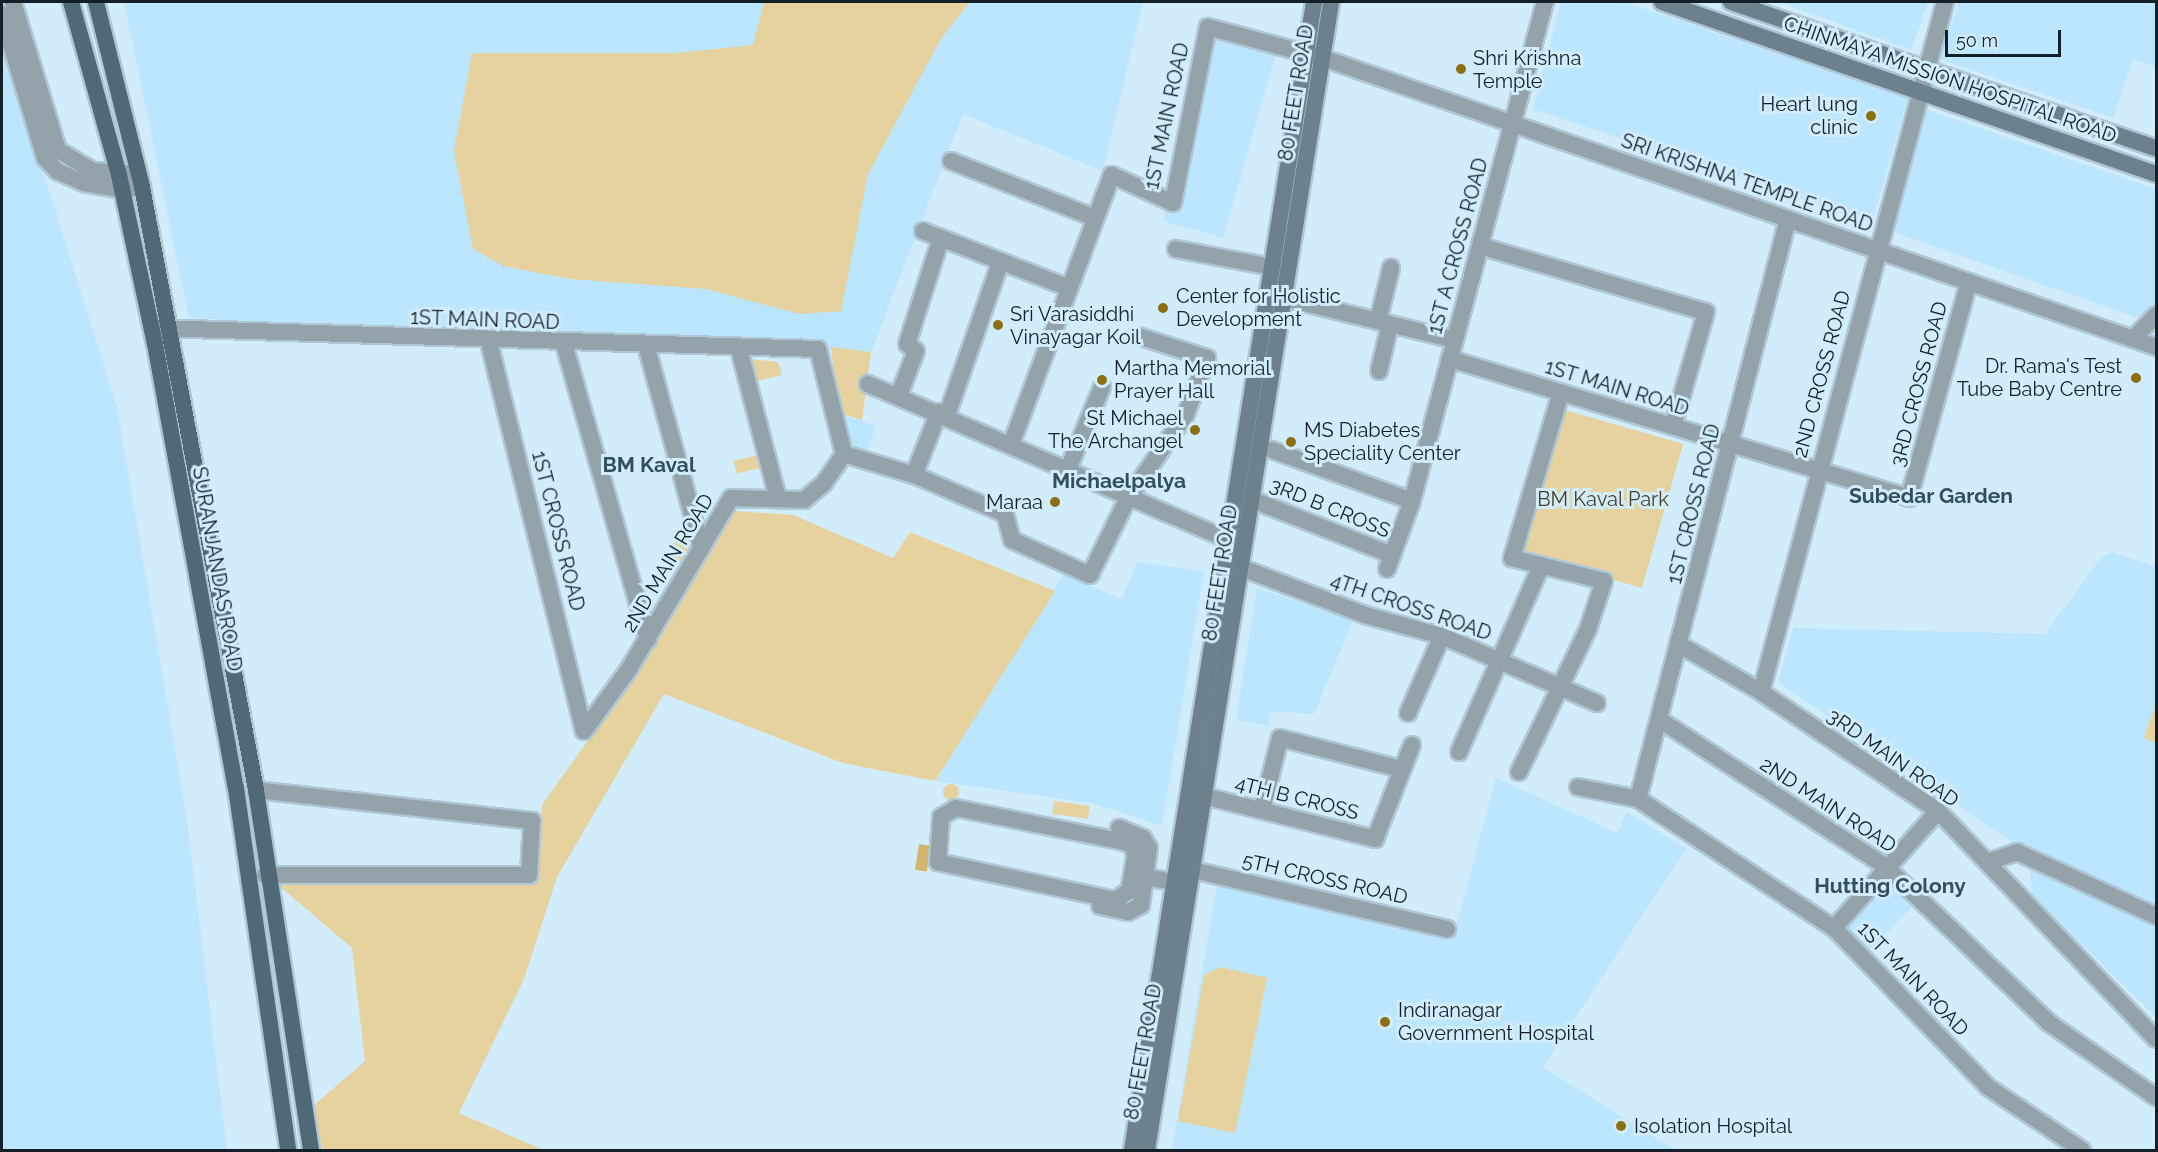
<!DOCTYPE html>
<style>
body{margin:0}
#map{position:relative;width:2158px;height:1152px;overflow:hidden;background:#d1ecfb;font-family:Raleway,sans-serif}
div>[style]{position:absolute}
.built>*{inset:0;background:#bbe6fd;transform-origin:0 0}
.green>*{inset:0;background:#e6d29e;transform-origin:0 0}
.round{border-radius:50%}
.water>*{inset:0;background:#d2b66b;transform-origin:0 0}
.roads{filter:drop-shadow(2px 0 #afc7d5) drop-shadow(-2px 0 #afc7d5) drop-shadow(0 2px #afc7d5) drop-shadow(0 -2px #afc7d5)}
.minor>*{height:16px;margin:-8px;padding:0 8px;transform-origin:8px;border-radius:8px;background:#94a2aa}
.tertiary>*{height:16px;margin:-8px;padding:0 8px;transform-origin:8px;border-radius:8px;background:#94a2aa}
.secondary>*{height:16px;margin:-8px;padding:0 8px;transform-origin:8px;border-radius:8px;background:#6c818c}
.primary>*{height:16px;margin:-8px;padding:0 8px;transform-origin:8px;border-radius:8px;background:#4f6977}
.dots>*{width:16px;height:16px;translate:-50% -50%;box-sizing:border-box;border:3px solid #d1ecfb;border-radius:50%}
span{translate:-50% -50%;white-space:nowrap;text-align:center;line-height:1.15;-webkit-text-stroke:6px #d1ecfb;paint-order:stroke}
.poi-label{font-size:20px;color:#132027}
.left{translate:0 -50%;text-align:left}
.right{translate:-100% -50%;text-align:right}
.street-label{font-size:20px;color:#132027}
.park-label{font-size:20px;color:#4b3f1e}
.neighbourhood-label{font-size:21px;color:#314f5f;font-weight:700}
.frame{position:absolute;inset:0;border:3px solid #132027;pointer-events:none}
.scale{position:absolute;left:1945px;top:30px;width:116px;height:27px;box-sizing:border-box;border:3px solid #132027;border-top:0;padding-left:8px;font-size:18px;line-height:21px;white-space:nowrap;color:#132027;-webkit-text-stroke:4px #d1ecfb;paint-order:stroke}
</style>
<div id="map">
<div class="built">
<div style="clip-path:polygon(124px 2px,1143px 2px,1103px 171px,963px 114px,871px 352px,189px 318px)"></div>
<div style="clip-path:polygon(1561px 2px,1624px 2px,1908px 98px,1872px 222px,1533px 109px)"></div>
<div style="clip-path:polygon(1779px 2px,1928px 2px,1911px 50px)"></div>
<div style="clip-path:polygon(1959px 2px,2156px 2px,2156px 67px,2133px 59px,2113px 118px,1939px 59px)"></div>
<div style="left:1215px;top:38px;width:63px;height:190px;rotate:16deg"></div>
<div style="clip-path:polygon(2px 41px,117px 407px,187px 819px,227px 1150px,2px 1150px)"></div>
<div style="clip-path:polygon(1927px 110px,2156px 189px,2156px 305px,2144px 320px,1890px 231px)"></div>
<div style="clip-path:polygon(838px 413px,876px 426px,866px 454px,847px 447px)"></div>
<div style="clip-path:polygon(2112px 552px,2156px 567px,2156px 1017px,2032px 895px,2029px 854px,1778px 682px,1793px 628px,2045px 634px,2100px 559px)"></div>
<div style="clip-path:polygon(1137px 562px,1204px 571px,1162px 826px,1093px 803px,935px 781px,1063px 575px,1122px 599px)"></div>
<div style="clip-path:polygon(1257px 588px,1353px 620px,1314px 714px,1270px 711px,1269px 726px,1236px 720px)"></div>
<div style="clip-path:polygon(1496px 778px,1617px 833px,1627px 812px,1686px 849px,1543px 1067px,1674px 1150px,1172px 1150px,1218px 878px,1454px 935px)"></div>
<div style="clip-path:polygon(1886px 881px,1913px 906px,1870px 950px,1848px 928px)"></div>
</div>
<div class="green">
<div style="clip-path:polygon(764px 2px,970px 2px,942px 37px,868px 174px,841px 311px,800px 314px,706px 289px,570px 279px,503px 266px,473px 249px,454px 151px,472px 53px,677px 53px,753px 45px)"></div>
<div style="clip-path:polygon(831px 347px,871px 352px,862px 420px,838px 413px)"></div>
<div style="clip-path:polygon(750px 359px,778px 362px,782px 375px,756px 381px)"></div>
<div style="left:1565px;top:410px;width:123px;height:150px;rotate:16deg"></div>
<div style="left:759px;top:455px;width:13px;height:26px;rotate:77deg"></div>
<div style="clip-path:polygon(735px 511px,793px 515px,893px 558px,910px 532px,1055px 591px,935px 781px,843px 763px,664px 694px,557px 877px,524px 979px,459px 1113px,543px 1150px,321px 1150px,314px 1105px,365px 1061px,352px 948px,278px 885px,535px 884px,542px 805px,649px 655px)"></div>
<div style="clip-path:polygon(691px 538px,693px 545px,675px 569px,669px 544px)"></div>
<div style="clip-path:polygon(2156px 703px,2156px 743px,2144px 738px)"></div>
<div class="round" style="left:943px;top:784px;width:16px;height:16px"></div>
<div style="left:1054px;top:801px;width:36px;height:13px;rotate:8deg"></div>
<div style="clip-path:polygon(1220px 967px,1267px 978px,1235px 1133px,1178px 1121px,1204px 975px)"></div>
</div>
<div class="water">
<div style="left:919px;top:844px;width:12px;height:26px;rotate:9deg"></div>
</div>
<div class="roads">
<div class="minor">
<div style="left:951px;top:161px;width:155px;rotate:21.6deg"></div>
<div style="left:923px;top:231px;width:157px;rotate:21.3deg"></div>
<div style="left:1480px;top:246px;width:235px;rotate:16.3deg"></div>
<div style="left:1706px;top:312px;width:119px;rotate:106.1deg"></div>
<div style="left:1176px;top:249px;width:98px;rotate:10.6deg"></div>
<div style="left:1284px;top:298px;width:176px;rotate:13.8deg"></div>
<div style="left:1378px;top:321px;width:55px;rotate:-76.2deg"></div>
<div style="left:157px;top:328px;width:661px;rotate:1.82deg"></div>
<div style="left:818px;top:349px;width:108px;rotate:76.1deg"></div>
<div style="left:2133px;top:339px;width:33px;rotate:-46deg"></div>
<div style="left:489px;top:342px;width:400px;rotate:76.3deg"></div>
<div style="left:564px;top:344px;width:307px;rotate:74.1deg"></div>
<div style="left:646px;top:345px;width:208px;rotate:74.7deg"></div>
<div style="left:739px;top:349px;width:155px;rotate:75.4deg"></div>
<div style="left:1450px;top:359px;width:480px;rotate:16.8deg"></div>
<div style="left:1909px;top:498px;width:224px;rotate:-74.5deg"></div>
<div style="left:1379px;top:371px;width:48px;rotate:-76.8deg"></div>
<div style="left:868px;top:384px;width:393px;rotate:23.4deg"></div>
<div style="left:899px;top:395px;width:47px;rotate:-68.9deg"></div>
<div style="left:916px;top:351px;width:11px;rotate:-142deg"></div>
<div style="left:907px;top:344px;width:111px;rotate:-72.2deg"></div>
<div style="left:947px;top:415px;width:163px;rotate:-70.7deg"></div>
<div style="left:1012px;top:442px;width:285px;rotate:-69.5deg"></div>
<div style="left:1112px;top:175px;width:67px;rotate:24.7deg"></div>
<div style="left:1173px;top:203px;width:179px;rotate:-78.8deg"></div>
<div style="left:1208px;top:27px;width:115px;rotate:15.1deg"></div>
<div style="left:1272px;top:450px;width:149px;rotate:20deg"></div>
<div style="left:844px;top:454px;width:73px;rotate:16.7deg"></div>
<div style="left:914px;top:475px;width:99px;rotate:23.2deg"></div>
<div style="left:1005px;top:514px;width:27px;rotate:75deg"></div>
<div style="left:1012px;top:540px;width:85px;rotate:24.2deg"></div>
<div style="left:1090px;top:575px;width:84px;rotate:-63.7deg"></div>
<div style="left:1127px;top:500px;width:104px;rotate:-55.5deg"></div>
<div style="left:1186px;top:414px;width:60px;rotate:-69.4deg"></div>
<div style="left:1207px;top:358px;width:72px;rotate:-162.3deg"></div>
<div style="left:1066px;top:474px;width:94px;rotate:-67.5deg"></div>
<div style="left:914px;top:475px;width:68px;rotate:-68.4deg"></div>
<div style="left:1253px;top:500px;width:149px;rotate:21.6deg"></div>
<div style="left:1242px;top:568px;width:132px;rotate:20.9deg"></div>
<div style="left:1365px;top:615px;width:80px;rotate:15.3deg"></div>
<div style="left:1442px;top:636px;width:169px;rotate:23.4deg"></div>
<div style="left:1387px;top:569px;width:72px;rotate:-69.8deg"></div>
<div style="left:1412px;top:501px;width:516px;rotate:-75.08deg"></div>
<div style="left:1680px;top:645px;width:94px;rotate:30.1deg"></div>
<div style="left:1761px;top:692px;width:213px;rotate:33.9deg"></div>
<div style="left:1938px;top:811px;width:315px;rotate:46.3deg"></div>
<div style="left:1761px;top:692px;width:714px;rotate:-75.07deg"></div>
<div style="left:1408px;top:713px;width:84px;rotate:-66.2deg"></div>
<div style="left:1660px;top:720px;width:270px;rotate:33deg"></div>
<div style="left:1886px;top:867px;width:226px;rotate:43.7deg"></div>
<div style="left:2049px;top:1023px;width:130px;rotate:34.7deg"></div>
<div style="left:584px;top:731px;width:77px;rotate:-54deg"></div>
<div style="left:629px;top:669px;width:199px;rotate:-59.2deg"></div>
<div style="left:731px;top:498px;width:73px;rotate:1.6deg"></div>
<div style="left:804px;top:500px;width:26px;rotate:-40deg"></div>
<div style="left:824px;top:483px;width:35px;rotate:-55deg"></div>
<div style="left:1459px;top:752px;width:203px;rotate:-66.2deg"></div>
<div style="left:1519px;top:772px;width:159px;rotate:-64.2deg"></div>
<div style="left:1588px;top:629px;width:51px;rotate:-71.6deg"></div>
<div style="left:1604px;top:581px;width:95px;rotate:-166deg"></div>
<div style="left:1512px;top:558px;width:172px;rotate:-73.5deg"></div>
<div style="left:1578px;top:787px;width:61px;rotate:11.3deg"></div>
<div style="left:1638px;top:799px;width:235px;rotate:33.4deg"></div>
<div style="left:1834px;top:928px;width:221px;rotate:45.9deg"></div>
<div style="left:1988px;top:1087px;width:113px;rotate:33.8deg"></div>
<div style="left:256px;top:790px;width:278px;rotate:6.4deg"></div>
<div style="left:532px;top:821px;width:54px;rotate:93.2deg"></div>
<div style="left:529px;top:875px;width:264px;rotate:180deg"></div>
<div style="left:1192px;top:793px;width:189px;rotate:14.1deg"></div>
<div style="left:1375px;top:839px;width:101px;rotate:-68.5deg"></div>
<div style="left:1638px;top:799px;width:599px;rotate:-75.5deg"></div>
<div style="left:956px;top:808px;width:172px;rotate:11.4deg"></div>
<div style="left:1125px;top:842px;width:10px;rotate:29deg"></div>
<div style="left:1134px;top:847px;width:11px;rotate:85deg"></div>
<div style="left:1135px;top:858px;width:34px;rotate:100deg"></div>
<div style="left:1129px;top:891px;width:17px;rotate:147deg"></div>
<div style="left:1115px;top:900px;width:181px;rotate:-167.9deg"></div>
<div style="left:938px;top:862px;width:45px;rotate:-86.2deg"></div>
<div style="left:941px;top:817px;width:17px;rotate:-31deg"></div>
<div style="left:1262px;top:810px;width:74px;rotate:-76deg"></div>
<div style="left:1280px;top:738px;width:125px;rotate:14.4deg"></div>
<div style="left:1987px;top:862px;width:32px;rotate:-18deg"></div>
<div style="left:2017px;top:852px;width:153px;rotate:24.7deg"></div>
<div style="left:1193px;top:870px;width:261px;rotate:13.1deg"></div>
<div style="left:1137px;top:876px;width:38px;rotate:9deg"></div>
<div style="left:1100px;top:906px;width:29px;rotate:12deg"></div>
<div style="left:1128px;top:912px;width:15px;rotate:-28deg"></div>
<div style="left:1141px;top:905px;width:58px;rotate:-82deg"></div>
<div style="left:1149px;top:848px;width:12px;rotate:-121deg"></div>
<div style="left:1143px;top:838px;width:26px;rotate:-157deg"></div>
<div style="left:1834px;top:928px;width:157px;rotate:-48.4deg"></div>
</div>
<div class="tertiary">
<div style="left:13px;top:2px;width:155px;rotate:73.1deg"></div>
<div style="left:58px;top:150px;width:41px;rotate:31deg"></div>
<div style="left:93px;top:171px;width:45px;rotate:3.8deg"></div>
<div style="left:2px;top:14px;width:150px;rotate:73.4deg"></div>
<div style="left:45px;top:158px;width:18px;rotate:47deg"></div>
<div style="left:57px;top:171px;width:30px;rotate:24deg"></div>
<div style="left:84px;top:183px;width:39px;rotate:10deg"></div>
<div style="left:122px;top:190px;width:20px;rotate:-9deg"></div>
<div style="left:1323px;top:58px;width:882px;rotate:19.13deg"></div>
</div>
<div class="secondary">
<div style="left:1662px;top:2px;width:523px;rotate:19.2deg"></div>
<div style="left:1731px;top:2px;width:449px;rotate:19deg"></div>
<div style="left:1132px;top:1150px;width:1162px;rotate:-80.99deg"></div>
<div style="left:1147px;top:1150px;width:1163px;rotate:-80.89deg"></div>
</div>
<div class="primary">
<div style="left:71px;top:2px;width:180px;rotate:74.5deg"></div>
<div style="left:119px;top:175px;width:173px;rotate:78deg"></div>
<div style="left:155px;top:344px;width:451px;rotate:79.7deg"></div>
<div style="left:236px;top:788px;width:366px;rotate:81.8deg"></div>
<div style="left:96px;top:2px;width:191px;rotate:76deg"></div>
<div style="left:142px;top:187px;width:614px;rotate:79.29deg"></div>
<div style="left:256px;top:790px;width:364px;rotate:81.3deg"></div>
</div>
</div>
<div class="dots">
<div style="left:1461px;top:69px;background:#8c6f12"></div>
<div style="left:1871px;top:116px;background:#8c6f12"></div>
<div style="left:1163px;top:308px;background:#8c6f12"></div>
<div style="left:998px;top:325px;background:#8c6f12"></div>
<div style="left:2136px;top:378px;background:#8c6f12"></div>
<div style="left:1102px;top:380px;background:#8c6f12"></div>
<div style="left:1195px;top:430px;background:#8c6f12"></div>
<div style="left:1291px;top:442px;background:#8c6f12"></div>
<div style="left:1055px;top:502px;background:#8c6f12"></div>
<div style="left:1385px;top:1022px;background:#8c6f12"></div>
<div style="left:1621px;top:1126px;background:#8c6f12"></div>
</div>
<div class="poi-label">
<span class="left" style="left:1473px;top:70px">Shri Krishna<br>Temple</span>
<span class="right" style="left:1858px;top:116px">Heart lung<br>clinic</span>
<span class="left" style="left:1176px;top:308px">Center for Holistic<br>Development</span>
<span class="left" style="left:1010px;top:326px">Sri Varasiddhi<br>Vinayagar Koil</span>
<span class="right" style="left:2122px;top:378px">Dr. Rama's Test<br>Tube Baby Centre</span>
<span class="left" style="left:1114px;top:380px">Martha Memorial<br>Prayer Hall</span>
<span class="right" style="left:1183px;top:430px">St Michael<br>The Archangel</span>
<span class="left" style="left:1304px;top:442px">MS Diabetes<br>Speciality Center</span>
<span class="right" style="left:1043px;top:502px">Maraa</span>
<span class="left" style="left:1398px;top:1022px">Indiranagar<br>Government Hospital</span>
<span class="left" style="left:1634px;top:1126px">Isolation Hospital</span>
</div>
<div class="street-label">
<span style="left:1950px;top:80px;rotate:19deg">CHINMAYA MISSION HOSPITAL ROAD</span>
<span style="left:1296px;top:93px;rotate:-81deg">80 FEET ROAD</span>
<span style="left:1167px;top:116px;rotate:-78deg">1ST MAIN ROAD</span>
<span style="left:1747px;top:183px;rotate:19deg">SRI KRISHNA TEMPLE ROAD</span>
<span style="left:1458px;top:246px;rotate:-75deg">1ST A CROSS ROAD</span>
<span style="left:485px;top:320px;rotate:2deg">1ST MAIN ROAD</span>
<span style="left:1822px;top:374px;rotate:-75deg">2ND CROSS ROAD</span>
<span style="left:1919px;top:384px;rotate:-75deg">3RD CROSS ROAD</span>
<span style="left:1617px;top:388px;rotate:17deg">1ST MAIN ROAD</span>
<span style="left:1694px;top:504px;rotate:-76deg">1ST CROSS ROAD</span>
<span style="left:1330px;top:508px;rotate:22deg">3RD B CROSS</span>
<span style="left:558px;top:531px;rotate:76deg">1ST CROSS ROAD</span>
<span style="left:668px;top:563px;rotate:-59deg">2ND MAIN ROAD</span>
<span style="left:217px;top:569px;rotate:80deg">SURANJANDAS ROAD</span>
<span style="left:1220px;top:573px;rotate:-81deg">80 FEET ROAD</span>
<span style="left:1411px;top:607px;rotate:19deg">4TH CROSS ROAD</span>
<span style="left:1893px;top:758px;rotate:35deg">3RD MAIN ROAD</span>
<span style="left:1297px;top:798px;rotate:14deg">4TH B CROSS</span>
<span style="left:1828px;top:805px;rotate:33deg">2ND MAIN ROAD</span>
<span style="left:1325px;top:879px;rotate:13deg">5TH CROSS ROAD</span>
<span style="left:1913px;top:979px;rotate:46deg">1ST MAIN ROAD</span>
<span style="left:1143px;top:1052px;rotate:-80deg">80 FEET ROAD</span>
</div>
<div class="park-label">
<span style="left:1603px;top:499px">BM Kaval Park</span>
</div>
<div class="neighbourhood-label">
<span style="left:649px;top:465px">BM Kaval</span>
<span style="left:1119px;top:481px">Michaelpalya</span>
<span style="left:1931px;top:496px">Subedar Garden</span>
<span style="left:1890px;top:886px">Hutting Colony</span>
</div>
<div class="frame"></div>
<div class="scale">50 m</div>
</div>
